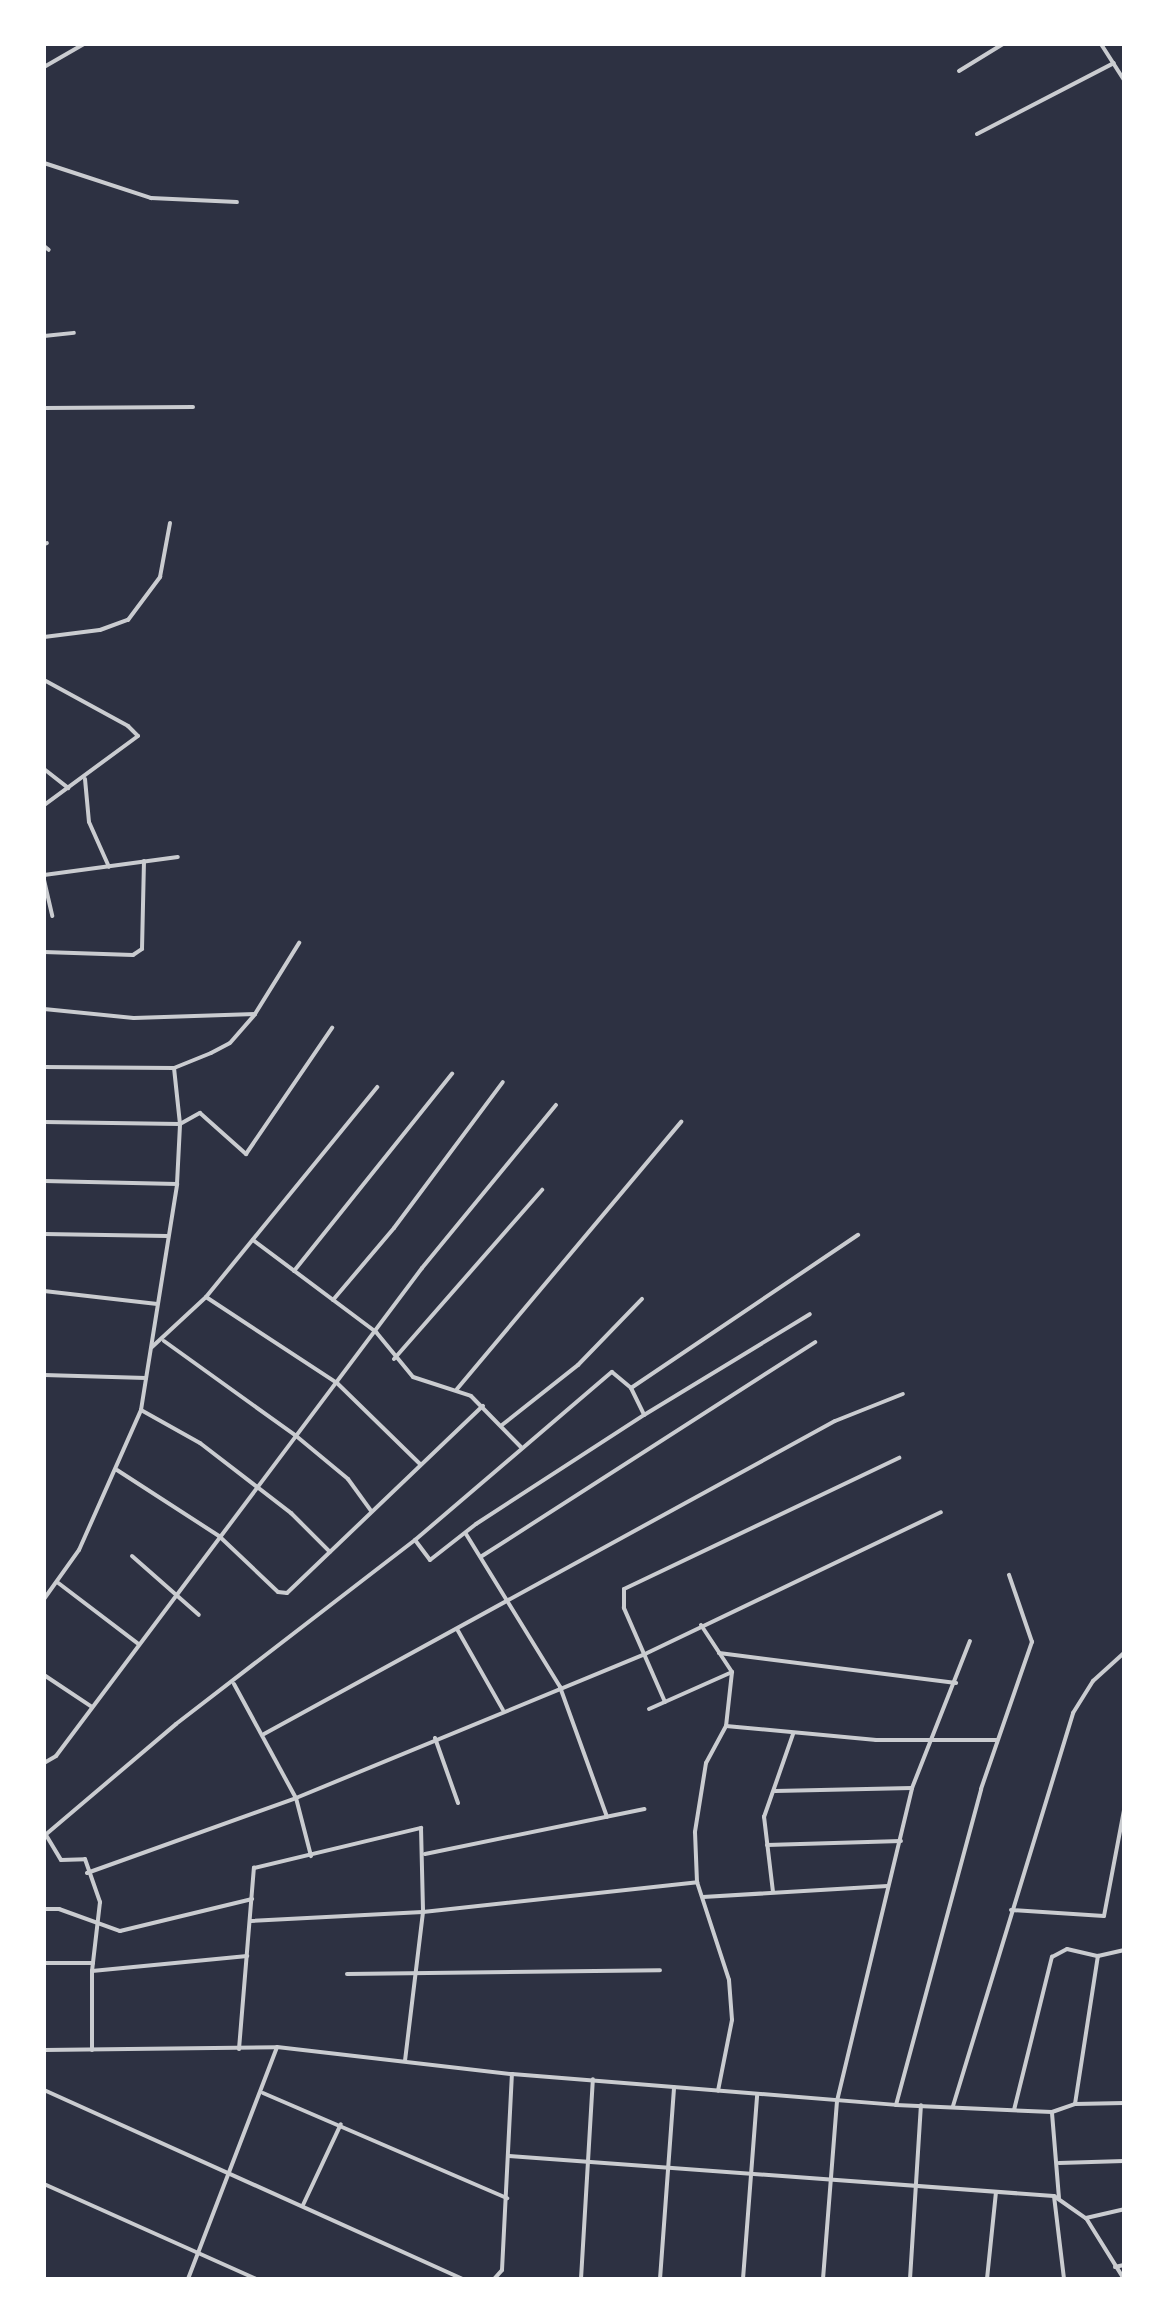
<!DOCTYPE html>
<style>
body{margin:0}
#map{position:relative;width:1168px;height:2323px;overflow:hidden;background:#2d3142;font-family:"PT Sans",sans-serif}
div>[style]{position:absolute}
.minor>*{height:4px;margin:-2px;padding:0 2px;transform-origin:2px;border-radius:2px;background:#caccd0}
span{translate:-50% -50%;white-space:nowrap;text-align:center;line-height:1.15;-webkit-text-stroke:7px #fff;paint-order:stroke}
.frame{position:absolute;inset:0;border:46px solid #fff;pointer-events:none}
</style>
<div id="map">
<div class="minor">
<div style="left:1101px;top:44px;width:43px;rotate:57.4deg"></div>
<div style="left:44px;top:67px;width:46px;rotate:-29.9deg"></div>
<div style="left:959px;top:71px;width:52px;rotate:-31.5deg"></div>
<div style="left:977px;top:134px;width:154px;rotate:-27.4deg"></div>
<div style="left:44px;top:163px;width:113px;rotate:18.1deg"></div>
<div style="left:151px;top:198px;width:86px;rotate:2.7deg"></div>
<div style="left:44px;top:246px;width:6px;rotate:39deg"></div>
<div style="left:44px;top:336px;width:30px;rotate:-6deg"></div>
<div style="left:44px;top:408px;width:149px;rotate:-0.4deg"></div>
<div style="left:44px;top:544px;width:3px;rotate:-18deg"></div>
<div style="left:44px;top:637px;width:56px;rotate:-7.1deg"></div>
<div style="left:100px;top:630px;width:30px;rotate:-20deg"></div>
<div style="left:128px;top:620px;width:54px;rotate:-53.3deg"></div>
<div style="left:160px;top:577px;width:55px;rotate:-79.5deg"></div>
<div style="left:44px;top:680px;width:96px;rotate:28.7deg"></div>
<div style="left:128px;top:726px;width:14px;rotate:45deg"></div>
<div style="left:138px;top:736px;width:117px;rotate:143.7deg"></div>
<div style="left:44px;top:769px;width:31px;rotate:38deg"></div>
<div style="left:85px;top:779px;width:43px;rotate:84.7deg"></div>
<div style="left:89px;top:822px;width:49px;rotate:66deg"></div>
<div style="left:44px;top:875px;width:135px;rotate:-7.7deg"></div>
<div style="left:44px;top:880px;width:37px;rotate:77deg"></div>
<div style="left:44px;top:952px;width:89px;rotate:1.9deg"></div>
<div style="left:133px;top:955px;width:11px;rotate:-34deg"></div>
<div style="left:142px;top:949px;width:88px;rotate:-88.7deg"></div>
<div style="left:44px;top:1009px;width:90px;rotate:5.7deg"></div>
<div style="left:134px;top:1018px;width:121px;rotate:-1.9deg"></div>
<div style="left:44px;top:1067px;width:130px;rotate:0.4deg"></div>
<div style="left:174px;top:1068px;width:40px;rotate:-22deg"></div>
<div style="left:211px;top:1053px;width:21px;rotate:-28deg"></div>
<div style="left:230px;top:1043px;width:38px;rotate:-49deg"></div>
<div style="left:255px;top:1014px;width:84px;rotate:-58.2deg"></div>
<div style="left:44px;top:1122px;width:136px;rotate:0.8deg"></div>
<div style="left:180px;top:1124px;width:23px;rotate:-29deg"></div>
<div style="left:200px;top:1113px;width:62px;rotate:41.7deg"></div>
<div style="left:246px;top:1154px;width:153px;rotate:-55.7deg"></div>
<div style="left:44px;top:1181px;width:133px;rotate:1.3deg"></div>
<div style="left:44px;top:1234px;width:123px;rotate:0.9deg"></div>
<div style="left:253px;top:1240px;width:154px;rotate:36.8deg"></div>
<div style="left:376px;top:1332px;width:58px;rotate:50.6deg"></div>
<div style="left:413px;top:1377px;width:61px;rotate:18.1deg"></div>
<div style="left:471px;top:1396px;width:71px;rotate:45.6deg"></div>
<div style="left:294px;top:1271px;width:253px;rotate:-51.3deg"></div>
<div style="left:44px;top:1291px;width:114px;rotate:6.6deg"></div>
<div style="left:206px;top:1297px;width:157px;rotate:33.3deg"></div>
<div style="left:337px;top:1383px;width:116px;rotate:44.3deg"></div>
<div style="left:333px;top:1300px;width:94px;rotate:-49.7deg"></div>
<div style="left:394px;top:1228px;width:182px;rotate:-53.3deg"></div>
<div style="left:44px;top:1334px;width:35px;rotate:90deg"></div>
<div style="left:164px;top:1341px;width:161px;rotate:35.7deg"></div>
<div style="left:295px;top:1435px;width:69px;rotate:39.7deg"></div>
<div style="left:348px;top:1479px;width:39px;rotate:54deg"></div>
<div style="left:152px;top:1347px;width:74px;rotate:-42.8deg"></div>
<div style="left:206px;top:1297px;width:271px;rotate:-50.8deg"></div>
<div style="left:394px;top:1359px;width:225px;rotate:-48.8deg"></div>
<div style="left:44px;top:1375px;width:102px;rotate:1.7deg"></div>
<div style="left:631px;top:1388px;width:274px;rotate:-34deg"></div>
<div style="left:457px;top:1389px;width:349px;rotate:-50deg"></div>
<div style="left:141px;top:1410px;width:68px;rotate:29.2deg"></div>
<div style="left:200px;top:1443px;width:115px;rotate:37.6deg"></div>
<div style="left:291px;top:1513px;width:55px;rotate:45deg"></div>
<div style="left:502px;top:1425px;width:97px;rotate:-38.3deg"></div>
<div style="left:578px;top:1365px;width:92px;rotate:-45.9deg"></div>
<div style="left:117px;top:1470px;width:121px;rotate:32.9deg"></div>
<div style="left:219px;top:1536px;width:81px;rotate:43.5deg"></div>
<div style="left:278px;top:1592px;width:9px;rotate:6deg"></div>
<div style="left:287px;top:1593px;width:271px;rotate:-43.7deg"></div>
<div style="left:466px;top:1534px;width:180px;rotate:58.4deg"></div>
<div style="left:560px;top:1687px;width:138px;rotate:70.1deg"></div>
<div style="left:415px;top:1540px;width:25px;rotate:53deg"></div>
<div style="left:430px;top:1560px;width:58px;rotate:-38deg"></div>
<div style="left:476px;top:1524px;width:200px;rotate:-33deg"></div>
<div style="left:644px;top:1415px;width:194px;rotate:-31.3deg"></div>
<div style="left:132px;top:1556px;width:89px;rotate:41.4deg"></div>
<div style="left:482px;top:1556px;width:396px;rotate:-32.7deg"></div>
<div style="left:57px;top:1582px;width:101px;rotate:37.3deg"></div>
<div style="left:44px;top:1599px;width:60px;rotate:-54.5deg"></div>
<div style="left:79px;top:1550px;width:153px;rotate:-66.1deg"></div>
<div style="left:141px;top:1410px;width:229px;rotate:-80.9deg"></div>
<div style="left:177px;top:1184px;width:60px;rotate:-87.1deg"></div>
<div style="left:180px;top:1124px;width:56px;rotate:-96.1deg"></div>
<div style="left:701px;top:1625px;width:56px;rotate:56.6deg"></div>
<div style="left:732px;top:1672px;width:54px;rotate:96.3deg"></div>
<div style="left:726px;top:1726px;width:42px;rotate:118.4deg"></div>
<div style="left:706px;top:1763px;width:70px;rotate:99.1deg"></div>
<div style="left:695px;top:1832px;width:50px;rotate:87.7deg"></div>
<div style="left:697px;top:1882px;width:103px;rotate:71.9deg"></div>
<div style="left:729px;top:1980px;width:40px;rotate:85.7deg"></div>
<div style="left:732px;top:2020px;width:72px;rotate:101.2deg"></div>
<div style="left:457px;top:1629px;width:93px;rotate:60.4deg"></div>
<div style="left:719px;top:1653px;width:239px;rotate:7.2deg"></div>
<div style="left:44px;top:1675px;width:58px;rotate:33.7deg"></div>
<div style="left:234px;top:1684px;width:130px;rotate:61.5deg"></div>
<div style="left:296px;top:1798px;width:60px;rotate:75.5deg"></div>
<div style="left:665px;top:1702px;width:103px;rotate:-113.6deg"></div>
<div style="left:624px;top:1608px;width:19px;rotate:-90deg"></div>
<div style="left:624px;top:1589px;width:305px;rotate:-25.5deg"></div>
<div style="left:649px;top:1709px;width:91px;rotate:-24deg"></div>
<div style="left:726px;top:1726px;width:151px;rotate:5.3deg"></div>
<div style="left:876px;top:1740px;width:121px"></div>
<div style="left:264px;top:1734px;width:651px;rotate:-28.73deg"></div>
<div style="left:835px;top:1421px;width:73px;rotate:-21.7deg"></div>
<div style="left:435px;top:1738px;width:69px;rotate:70.5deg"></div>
<div style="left:44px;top:1763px;width:14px;rotate:-30deg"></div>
<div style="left:56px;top:1756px;width:610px;rotate:-53.13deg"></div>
<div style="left:422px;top:1268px;width:211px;rotate:-50.6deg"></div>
<div style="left:775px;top:1791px;width:137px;rotate:-1.3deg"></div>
<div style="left:46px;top:1835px;width:29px;rotate:59deg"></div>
<div style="left:61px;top:1860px;width:24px;rotate:-2deg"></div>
<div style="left:85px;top:1859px;width:46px;rotate:70.8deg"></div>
<div style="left:100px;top:1902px;width:69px;rotate:96.6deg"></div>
<div style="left:92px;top:1971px;width:79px;rotate:90deg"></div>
<div style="left:44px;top:1836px;width:173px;rotate:-40.3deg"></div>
<div style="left:176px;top:1724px;width:302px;rotate:-37.6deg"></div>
<div style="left:415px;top:1540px;width:259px;rotate:-40.5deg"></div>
<div style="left:612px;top:1372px;width:25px;rotate:40deg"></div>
<div style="left:631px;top:1388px;width:30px;rotate:64deg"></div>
<div style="left:767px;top:1845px;width:134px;rotate:-1.7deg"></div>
<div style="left:425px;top:1854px;width:224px;rotate:-11.6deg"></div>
<div style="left:87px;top:1873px;width:222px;rotate:-19.7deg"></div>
<div style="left:296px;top:1798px;width:378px;rotate:-22.4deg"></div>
<div style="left:645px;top:1654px;width:328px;rotate:-25.6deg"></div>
<div style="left:773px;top:1892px;width:76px;rotate:-96.8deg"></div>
<div style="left:764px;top:1817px;width:88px;rotate:-70.7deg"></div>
<div style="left:703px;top:1897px;width:185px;rotate:-3.4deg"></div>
<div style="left:44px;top:1909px;width:15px"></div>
<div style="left:59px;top:1909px;width:65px;rotate:19.8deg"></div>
<div style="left:120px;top:1931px;width:136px;rotate:-13.6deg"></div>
<div style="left:1011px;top:1910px;width:93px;rotate:3.7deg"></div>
<div style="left:1104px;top:1916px;width:108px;rotate:-79.3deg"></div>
<div style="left:251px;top:1921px;width:172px;rotate:-3deg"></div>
<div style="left:423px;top:1912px;width:276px;rotate:-6.2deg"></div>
<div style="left:44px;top:1963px;width:49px"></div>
<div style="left:92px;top:1971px;width:156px;rotate:-5.5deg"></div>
<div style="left:347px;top:1974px;width:313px;rotate:-0.7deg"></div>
<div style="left:239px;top:2049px;width:182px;rotate:-85.3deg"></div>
<div style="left:254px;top:1868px;width:172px;rotate:-13.5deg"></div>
<div style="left:421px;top:1828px;width:84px;rotate:88.6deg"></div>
<div style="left:423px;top:1912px;width:149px;rotate:96.9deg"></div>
<div style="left:44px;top:2050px;width:233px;rotate:-0.7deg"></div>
<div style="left:277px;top:2047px;width:237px;rotate:6.6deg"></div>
<div style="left:512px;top:2074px;width:385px;rotate:4.6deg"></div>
<div style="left:896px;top:2105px;width:156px;rotate:2.6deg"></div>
<div style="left:1052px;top:2112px;width:24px;rotate:-19deg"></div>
<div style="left:1075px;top:2104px;width:49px;rotate:-1.2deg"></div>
<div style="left:44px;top:2090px;width:460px;rotate:24.3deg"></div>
<div style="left:263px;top:2093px;width:266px;rotate:23.3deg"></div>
<div style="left:1075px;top:2104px;width:150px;rotate:-81.2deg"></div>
<div style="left:896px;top:2105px;width:327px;rotate:-74.9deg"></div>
<div style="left:981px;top:1789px;width:156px;rotate:-70.9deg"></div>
<div style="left:1032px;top:1642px;width:71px;rotate:-108.9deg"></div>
<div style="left:953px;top:2106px;width:411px;rotate:-73deg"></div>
<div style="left:1073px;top:1713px;width:38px;rotate:-58deg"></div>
<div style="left:1093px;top:1681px;width:42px;rotate:-42.1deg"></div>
<div style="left:1014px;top:2110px;width:158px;rotate:-76.1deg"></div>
<div style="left:1052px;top:1957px;width:17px;rotate:-28deg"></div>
<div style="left:1067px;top:1949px;width:32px;rotate:13deg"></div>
<div style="left:1098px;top:1956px;width:27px;rotate:-13deg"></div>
<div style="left:1052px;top:2113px;width:85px;rotate:85.3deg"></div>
<div style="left:509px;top:2156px;width:546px;rotate:4.2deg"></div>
<div style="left:1054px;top:2196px;width:39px;rotate:35deg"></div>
<div style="left:1086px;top:2218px;width:72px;rotate:58.1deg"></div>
<div style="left:1059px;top:2163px;width:65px;rotate:-1.8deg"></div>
<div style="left:44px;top:2184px;width:232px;rotate:24.1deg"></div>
<div style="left:1054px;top:2196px;width:84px;rotate:83.1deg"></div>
<div style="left:303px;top:2205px;width:89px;rotate:-64.9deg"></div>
<div style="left:1086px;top:2218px;width:39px;rotate:-13deg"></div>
<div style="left:1115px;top:2267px;width:9px;rotate:-13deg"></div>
<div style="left:188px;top:2279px;width:248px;rotate:-69deg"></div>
<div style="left:494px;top:2279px;width:12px;rotate:-48deg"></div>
<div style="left:502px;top:2270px;width:196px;rotate:-87.1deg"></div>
<div style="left:581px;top:2279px;width:200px;rotate:-86.6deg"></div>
<div style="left:660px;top:2279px;width:192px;rotate:-85.8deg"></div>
<div style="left:743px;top:2279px;width:185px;rotate:-85.6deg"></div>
<div style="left:823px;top:2279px;width:179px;rotate:-85.5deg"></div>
<div style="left:837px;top:2101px;width:322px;rotate:-76.5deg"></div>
<div style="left:912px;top:1788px;width:158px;rotate:-68.5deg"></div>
<div style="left:910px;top:2279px;width:174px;rotate:-86.4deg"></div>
<div style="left:987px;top:2279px;width:87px;rotate:-84.1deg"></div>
</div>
<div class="frame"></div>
</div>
